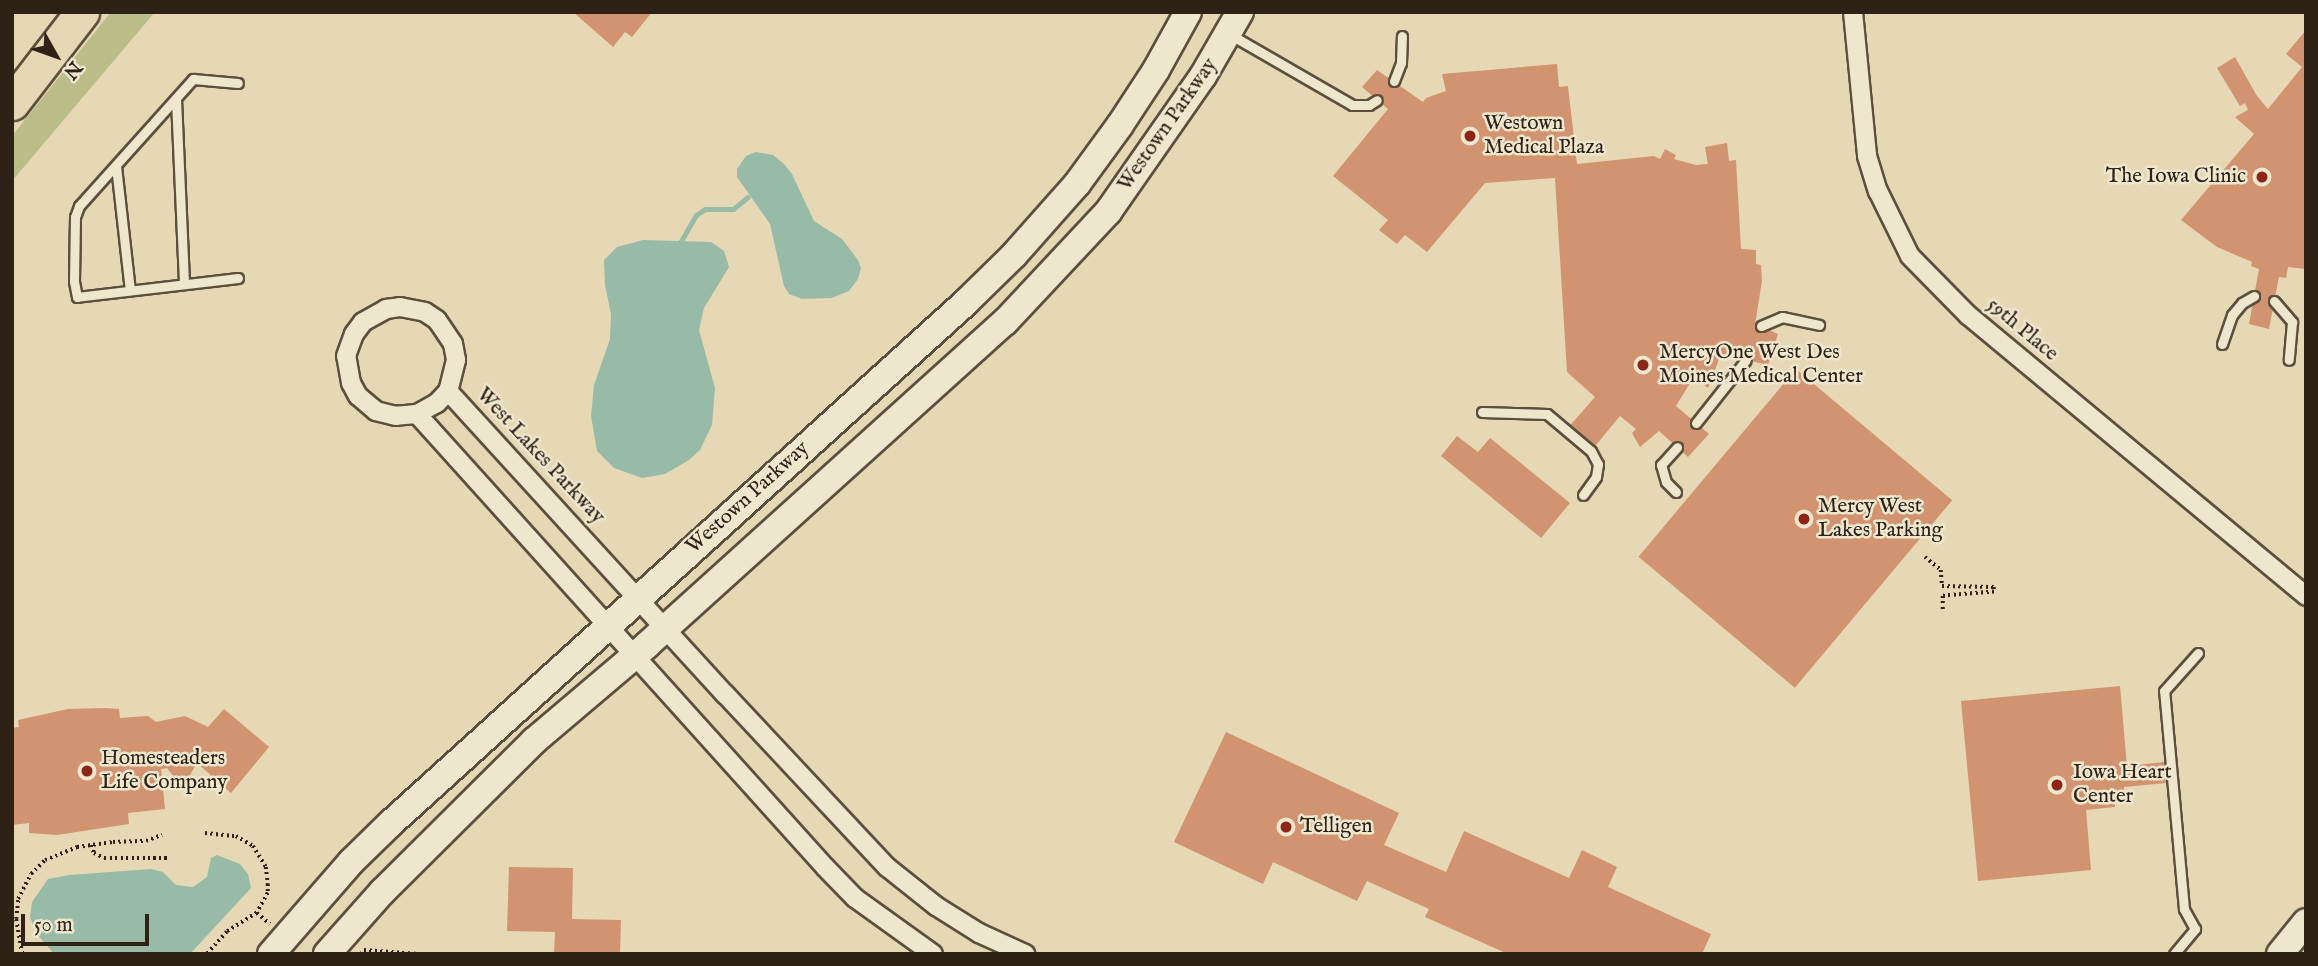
<!DOCTYPE html>
<style>
body{margin:0}
#map{position:relative;width:2318px;height:966px;overflow:hidden;background:#e6d8b4;font-family:"IM FELL English",serif}
div>[style]{position:absolute}
.green>*{inset:0;background:#bbbd89}
.water>*{inset:0;background:#97bba7}
.stream>*{height:5px;margin:-2.5px;padding:0 2.5px;transform-origin:2.5px;border-radius:2.5px;background:#97bba7}
.building>*{inset:0;background:#d19370;transform-origin:0 0}
.path>*{height:3.5px;margin-top:-1.75px;transform-origin:0;background:repeating-linear-gradient(90deg,#2d2215 0 2px,transparent 0 5.5px)}
.roads{filter:drop-shadow(2px 0 #5b503d) drop-shadow(-2px 0 #5b503d) drop-shadow(0 2px #5b503d) drop-shadow(0 -2px #5b503d)}
.lane>*{height:9px;margin:-4.5px;padding:0 4.5px;transform-origin:4.5px;border-radius:4.5px;background:#efe6ce}
.street>*{height:18px;margin:-9px;padding:0 9px;transform-origin:9px;border-radius:9px;background:#efe6ce}
.secondary>*{height:26px;margin:-13px;padding:0 13px;transform-origin:13px;border-radius:13px;background:#efe6ce}
.highway>*{height:33px;margin:-16.5px;padding:0 16.5px;transform-origin:16.5px;border-radius:16.5px;background:#e6d8b4}
.dots>*{width:19px;height:19px;translate:-50% -50%;box-sizing:border-box;border:4px solid #efe6ce;border-radius:50%}
span{translate:-50% -50%;white-space:nowrap;text-align:center;line-height:1.15;-webkit-text-stroke:5px #efe6ce;paint-order:stroke}
.poi-label{font-size:21px;color:#2d2215}
.left{translate:0 -50%;text-align:left}
.right{translate:-100% -50%;text-align:right}
.street-label{font-size:21px;color:#2d2215}
.frame{position:absolute;inset:0;border:14px solid #2d2215;pointer-events:none}
.north{position:absolute;left:21px;top:21px;width:70px;height:70px;-webkit-text-stroke:5px #efe6ce;paint-order:stroke;rotate:130deg;font-size:19px;font-weight:700;line-height:28px;text-align:center;color:#2d2215}
.north::after{content:'';display:block;margin:auto;width:24px;height:32px;background:#2d2215;clip-path:polygon(50% 0,100% 100%,50% 72%,0 100%)}
.scale{position:absolute;left:21px;top:914px;width:128px;height:32px;box-sizing:border-box;border:4px solid #2d2215;border-top:0;padding-left:9px;font-size:21px;line-height:24px;white-space:nowrap;color:#2d2215;-webkit-text-stroke:5px #efe6ce;paint-order:stroke}
</style>
<div id="map">
<div class="green">
<div style="clip-path:polygon(111px 12px,155px 12px,12px 181px,12px 136px)"></div>
</div>
<div class="water">
<div style="clip-path:polygon(756px 152px,773px 155px,784px 164px,792px 174px,814px 221px,842px 239px,858px 260px,861px 268px,858px 279px,849px 291px,832px 298px,802px 299px,789px 294px,784px 286px,770px 224px,737px 177px,737px 169px,746px 156px)"></div>
<div style="clip-path:polygon(643px 240px,711px 242px,724px 251px,729px 267px,704px 308px,699px 330px,715px 388px,712px 425px,700px 450px,689px 460px,665px 474px,642px 478px,614px 468px,597px 451px,591px 416px,594px 385px,610px 339px,611px 314px,605px 285px,604px 260px,617px 247px)"></div>
<div style="clip-path:polygon(217px 855px,240px 864px,248px 874px,251px 888px,190px 954px,54px 954px,36px 933px,30px 917px,32px 902px,48px 879px,69px 875px,151px 869px,163px 872px,176px 885px,193px 887px,207px 877px,211px 858px)"></div>
</div>
<div class="stream">
<div style="left:681px;top:241px;width:30px;rotate:-60deg"></div>
<div style="left:696px;top:215px;width:11px;rotate:-34deg"></div>
<div style="left:705px;top:209px;width:28px"></div>
<div style="left:733px;top:209px;width:19px;rotate:-39deg"></div>
</div>
<div class="building">
<div style="clip-path:polygon(573px 12px,652px 12px,632px 37px,625px 32px,613px 47px)"></div>
<div style="clip-path:polygon(2306px 30px,2306px 269px,2288px 267px,2286px 278px,2279px 277px,2269px 329px,2249px 324px,2259px 269px,2251px 266px,2252px 262px,2217px 247px,2181px 220px,2254px 134px,2235px 117px,2248px 110px,2245px 103px,2240px 106px,2217px 68px,2235px 57px,2257px 96px,2268px 109px,2302px 67px,2286px 54px)"></div>
<div style="clip-path:polygon(1557px 64px,1559px 87px,1568px 86px,1577px 164px,1654px 156px,1660px 159px,1665px 149px,1676px 155px,1674px 159px,1696px 165px,1708px 164px,1705px 147px,1727px 143px,1729px 161px,1736px 160px,1741px 249px,1756px 250px,1756px 264px,1761px 265px,1762px 281px,1755px 324px,1778px 334px,1768px 365px,1721px 354px,1708px 388px,1705px 386px,1706px 379px,1695px 375px,1676px 406px,1709px 434px,1688px 457px,1659px 431px,1640px 447px,1632px 433px,1636px 429px,1620px 416px,1591px 451px,1566px 430px,1595px 397px,1567px 372px,1555px 178px,1485px 183px,1427px 252px,1405px 235px,1397px 244px,1379px 230px,1388px 220px,1333px 176px,1388px 109px,1362px 87px,1377px 70px,1423px 102px,1426px 98px,1446px 91px,1442px 74px)"></div>
<div style="left:1796px;top:369px;width:204px;height:245px;rotate:40deg"></div>
<div style="clip-path:polygon(1457px 436px,1478px 452px,1490px 438px,1570px 503px,1541px 538px,1441px 456px)"></div>
<div style="clip-path:polygon(2120px 686px,2127px 766px,2164px 762px,2166px 783px,2124px 787px,2124px 794px,2114px 795px,2115px 807px,2086px 810px,2091px 870px,1978px 881px,1961px 701px)"></div>
<div style="clip-path:polygon(105px 708px,119px 709px,120px 718px,148px 716px,156px 722px,185px 716px,208px 727px,224px 709px,269px 747px,231px 793px,197px 763px,190px 775px,184px 778px,173px 776px,167px 768px,161px 769px,165px 809px,128px 813px,129px 824px,57px 835px,29px 833px,29px 823px,12px 825px,12px 728px,19px 727px,18px 720px,68px 709px)"></div>
<div style="clip-path:polygon(1226px 732px,1399px 813px,1384px 845px,1446px 872px,1464px 831px,1569px 878px,1582px 850px,1617px 867px,1608px 887px,1711px 934px,1702px 954px,1508px 954px,1425px 917px,1429px 909px,1367px 881px,1357px 901px,1273px 862px,1263px 884px,1174px 842px)"></div>
<div style="clip-path:polygon(509px 867px,573px 868px,572px 919px,621px 920px,620px 954px,554px 954px,555px 932px,507px 931px)"></div>
</div>
<div class="path">
<div style="left:1925px;top:557px;width:21px;rotate:39deg"></div>
<div style="left:1941px;top:570px;width:16px;rotate:86deg"></div>
<div style="left:1942px;top:586px;width:52px;rotate:1.1deg"></div>
<div style="left:1994px;top:587px;width:5px;rotate:90deg"></div>
<div style="left:1994px;top:592px;width:51px;rotate:175.5deg"></div>
<div style="left:1943px;top:596px;width:14px;rotate:90deg"></div>
<div style="left:205px;top:833px;width:31px;rotate:6deg"></div>
<div style="left:236px;top:836px;width:20px;rotate:30deg"></div>
<div style="left:253px;top:846px;width:25px;rotate:58deg"></div>
<div style="left:266px;top:867px;width:17px;rotate:83deg"></div>
<div style="left:268px;top:884px;width:9px;rotate:90deg"></div>
<div style="left:268px;top:893px;width:23px;rotate:119deg"></div>
<div style="left:257px;top:913px;width:36px;rotate:148deg"></div>
<div style="left:227px;top:932px;width:30px;rotate:132deg"></div>
<div style="left:92px;top:845px;width:8px;rotate:76deg"></div>
<div style="left:94px;top:853px;width:11px;rotate:27deg"></div>
<div style="left:104px;top:858px;width:65px"></div>
<div style="left:257px;top:913px;width:17px;rotate:40deg"></div>
<div style="left:22px;top:954px;width:36px;rotate:-100deg"></div>
<div style="left:16px;top:919px;width:20px;rotate:-84deg"></div>
<div style="left:18px;top:899px;width:28px;rotate:-63deg"></div>
<div style="left:31px;top:874px;width:20px;rotate:-45deg"></div>
<div style="left:45px;top:860px;width:35px;rotate:-22deg"></div>
<div style="left:77px;top:847px;width:36px;rotate:-8deg"></div>
<div style="left:113px;top:842px;width:33px;rotate:-2deg"></div>
<div style="left:146px;top:841px;width:17px;rotate:-21deg"></div>
<div style="left:361px;top:954px;width:5px;rotate:-53deg"></div>
<div style="left:364px;top:950px;width:55px;rotate:4.2deg"></div>
</div>
<div class="roads">
<div class="lane">
<div style="left:1231px;top:35px;width:140px;rotate:30deg"></div>
<div style="left:1352px;top:105px;width:17px"></div>
<div style="left:1369px;top:105px;width:9px;rotate:-32deg"></div>
<div style="left:1394px;top:81px;width:19px;rotate:-69deg"></div>
<div style="left:1401px;top:63px;width:27px;rotate:-88deg"></div>
<div style="left:176px;top:99px;width:185px;rotate:87.5deg"></div>
<div style="left:116px;top:166px;width:125px;rotate:83.6deg"></div>
<div style="left:238px;top:278px;width:162px;rotate:173.3deg"></div>
<div style="left:77px;top:297px;width:16px;rotate:-101deg"></div>
<div style="left:74px;top:281px;width:64px;rotate:-89.1deg"></div>
<div style="left:75px;top:217px;width:12px;rotate:-70deg"></div>
<div style="left:79px;top:206px;width:171px;rotate:-48.1deg"></div>
<div style="left:193px;top:79px;width:45px;rotate:5.1deg"></div>
<div style="left:2274px;top:301px;width:28px;rotate:49deg"></div>
<div style="left:2292px;top:322px;width:38px;rotate:95deg"></div>
<div style="left:1761px;top:326px;width:23px;rotate:-23deg"></div>
<div style="left:1782px;top:317px;width:38px;rotate:12deg"></div>
<div style="left:2222px;top:344px;width:31px;rotate:-71deg"></div>
<div style="left:2232px;top:315px;width:16px;rotate:-50deg"></div>
<div style="left:2242px;top:303px;width:14px;rotate:-30deg"></div>
<div style="left:1482px;top:412px;width:65px;rotate:1.8deg"></div>
<div style="left:1547px;top:414px;width:57px;rotate:40.1deg"></div>
<div style="left:1591px;top:451px;width:15px;rotate:62deg"></div>
<div style="left:1598px;top:464px;width:13px;rotate:99deg"></div>
<div style="left:1596px;top:477px;width:22px;rotate:126deg"></div>
<div style="left:1696px;top:423px;width:80px;rotate:-51.6deg"></div>
<div style="left:1676px;top:492px;width:14px;rotate:-135deg"></div>
<div style="left:1666px;top:482px;width:18px;rotate:-106deg"></div>
<div style="left:1661px;top:465px;width:24px;rotate:-48deg"></div>
<div style="left:2174px;top:954px;width:33px;rotate:-50deg"></div>
<div style="left:2195px;top:929px;width:23px;rotate:-119deg"></div>
<div style="left:2184px;top:909px;width:219px;rotate:-95.2deg"></div>
<div style="left:2164px;top:691px;width:51px;rotate:-48.2deg"></div>
</div>
<div class="street">
<div style="left:1853px;top:12px;width:145px;rotate:84.4deg"></div>
<div style="left:1867px;top:156px;width:37px;rotate:73deg"></div>
<div style="left:1878px;top:191px;width:72px;rotate:63.8deg"></div>
<div style="left:1910px;top:256px;width:83px;rotate:45.5deg"></div>
<div style="left:1968px;top:315px;width:440px;rotate:39.7deg"></div>
<div style="left:417px;top:414px;width:23px;rotate:-29deg"></div>
<div style="left:437px;top:403px;width:16px;rotate:-47deg"></div>
<div style="left:933px;top:954px;width:96px;rotate:-144.3deg"></div>
<div style="left:855px;top:898px;width:43px;rotate:-134.1deg"></div>
<div style="left:825px;top:867px;width:610px;rotate:-132.01deg"></div>
<div style="left:417px;top:414px;width:21px;rotate:175deg"></div>
<div style="left:396px;top:416px;width:21px;rotate:-166deg"></div>
<div style="left:376px;top:411px;width:23px;rotate:-140deg"></div>
<div style="left:358px;top:396px;width:15px;rotate:-118deg"></div>
<div style="left:351px;top:383px;width:27px;rotate:-100deg"></div>
<div style="left:346px;top:356px;width:23px;rotate:-70deg"></div>
<div style="left:354px;top:334px;width:15px;rotate:-53deg"></div>
<div style="left:363px;top:322px;width:26px;rotate:-29deg"></div>
<div style="left:386px;top:309px;width:14px;rotate:-8deg"></div>
<div style="left:400px;top:307px;width:25px;rotate:11deg"></div>
<div style="left:425px;top:312px;width:14px;rotate:34deg"></div>
<div style="left:437px;top:320px;width:29px;rotate:56deg"></div>
<div style="left:453px;top:344px;width:16px;rotate:79deg"></div>
<div style="left:456px;top:360px;width:32px;rotate:104deg"></div>
<div style="left:448px;top:391px;width:411px;rotate:47.6deg"></div>
<div style="left:725px;top:694px;width:237px;rotate:46.9deg"></div>
<div style="left:887px;top:867px;width:63px;rotate:38.5deg"></div>
<div style="left:936px;top:906px;width:51px;rotate:32.1deg"></div>
<div style="left:979px;top:933px;width:51px;rotate:24.5deg"></div>
</div>
<div class="secondary">
<div style="left:271px;top:954px;width:122px;rotate:-49deg"></div>
<div style="left:351px;top:862px;width:56px;rotate:-44.3deg"></div>
<div style="left:391px;top:823px;width:775px;rotate:-42.17deg"></div>
<div style="left:965px;top:303px;width:69px;rotate:-44.4deg"></div>
<div style="left:1014px;top:255px;width:95px;rotate:-48.4deg"></div>
<div style="left:1077px;top:184px;width:73px;rotate:-53.9deg"></div>
<div style="left:1120px;top:125px;width:66px;rotate:-56.8deg"></div>
<div style="left:1156px;top:70px;width:66px;rotate:-61.1deg"></div>
<div style="left:327px;top:954px;width:84px;rotate:-48.4deg"></div>
<div style="left:383px;top:891px;width:213px;rotate:-44.8deg"></div>
<div style="left:534px;top:741px;width:148px;rotate:-40.3deg"></div>
<div style="left:647px;top:645px;width:482px;rotate:-42.1deg"></div>
<div style="left:1005px;top:322px;width:151px;rotate:-46.9deg"></div>
<div style="left:1108px;top:212px;width:166px;rotate:-55.1deg"></div>
<div style="left:1203px;top:76px;width:74px;rotate:-60deg"></div>
<div style="left:2280px;top:954px;width:41px;rotate:-50.9deg"></div>
</div>
<div class="highway">
<div style="left:12px;top:103px;width:115px;rotate:-52.4deg"></div>
</div>
</div>
<div class="dots">
<div style="left:1470px;top:136px;background:#8f2418"></div>
<div style="left:2262px;top:177px;background:#8f2418"></div>
<div style="left:1643px;top:365px;background:#8f2418"></div>
<div style="left:1804px;top:519px;background:#8f2418"></div>
<div style="left:87px;top:771px;background:#8f2418"></div>
<div style="left:2057px;top:785px;background:#8f2418"></div>
<div style="left:1286px;top:827px;background:#8f2418"></div>
</div>
<div class="poi-label">
<span class="left" style="left:1484px;top:136px">Westown<br>Medical Plaza</span>
<span class="right" style="left:2246px;top:177px">The Iowa Clinic</span>
<span class="left" style="left:1659px;top:365px">MercyOne West Des<br>Moines Medical Center</span>
<span class="left" style="left:1818px;top:519px">Mercy West<br>Lakes Parking</span>
<span class="left" style="left:101px;top:771px">Homesteaders<br>Life Company</span>
<span class="left" style="left:2073px;top:785px">Iowa Heart<br>Center</span>
<span class="left" style="left:1300px;top:827px">Telligen</span>
</div>
<div class="street-label">
<span style="left:1168px;top:125px;rotate:-55deg">Westown Parkway</span>
<span style="left:2022px;top:330px;rotate:40deg">59th Place</span>
<span style="left:540px;top:456px;rotate:47deg">West Lakes Parkway</span>
<span style="left:748px;top:498px;rotate:-42deg">Westown Parkway</span>
</div>
<div class="frame"></div>
<div class="north">N</div>
<div class="scale">50 m</div>
</div>
